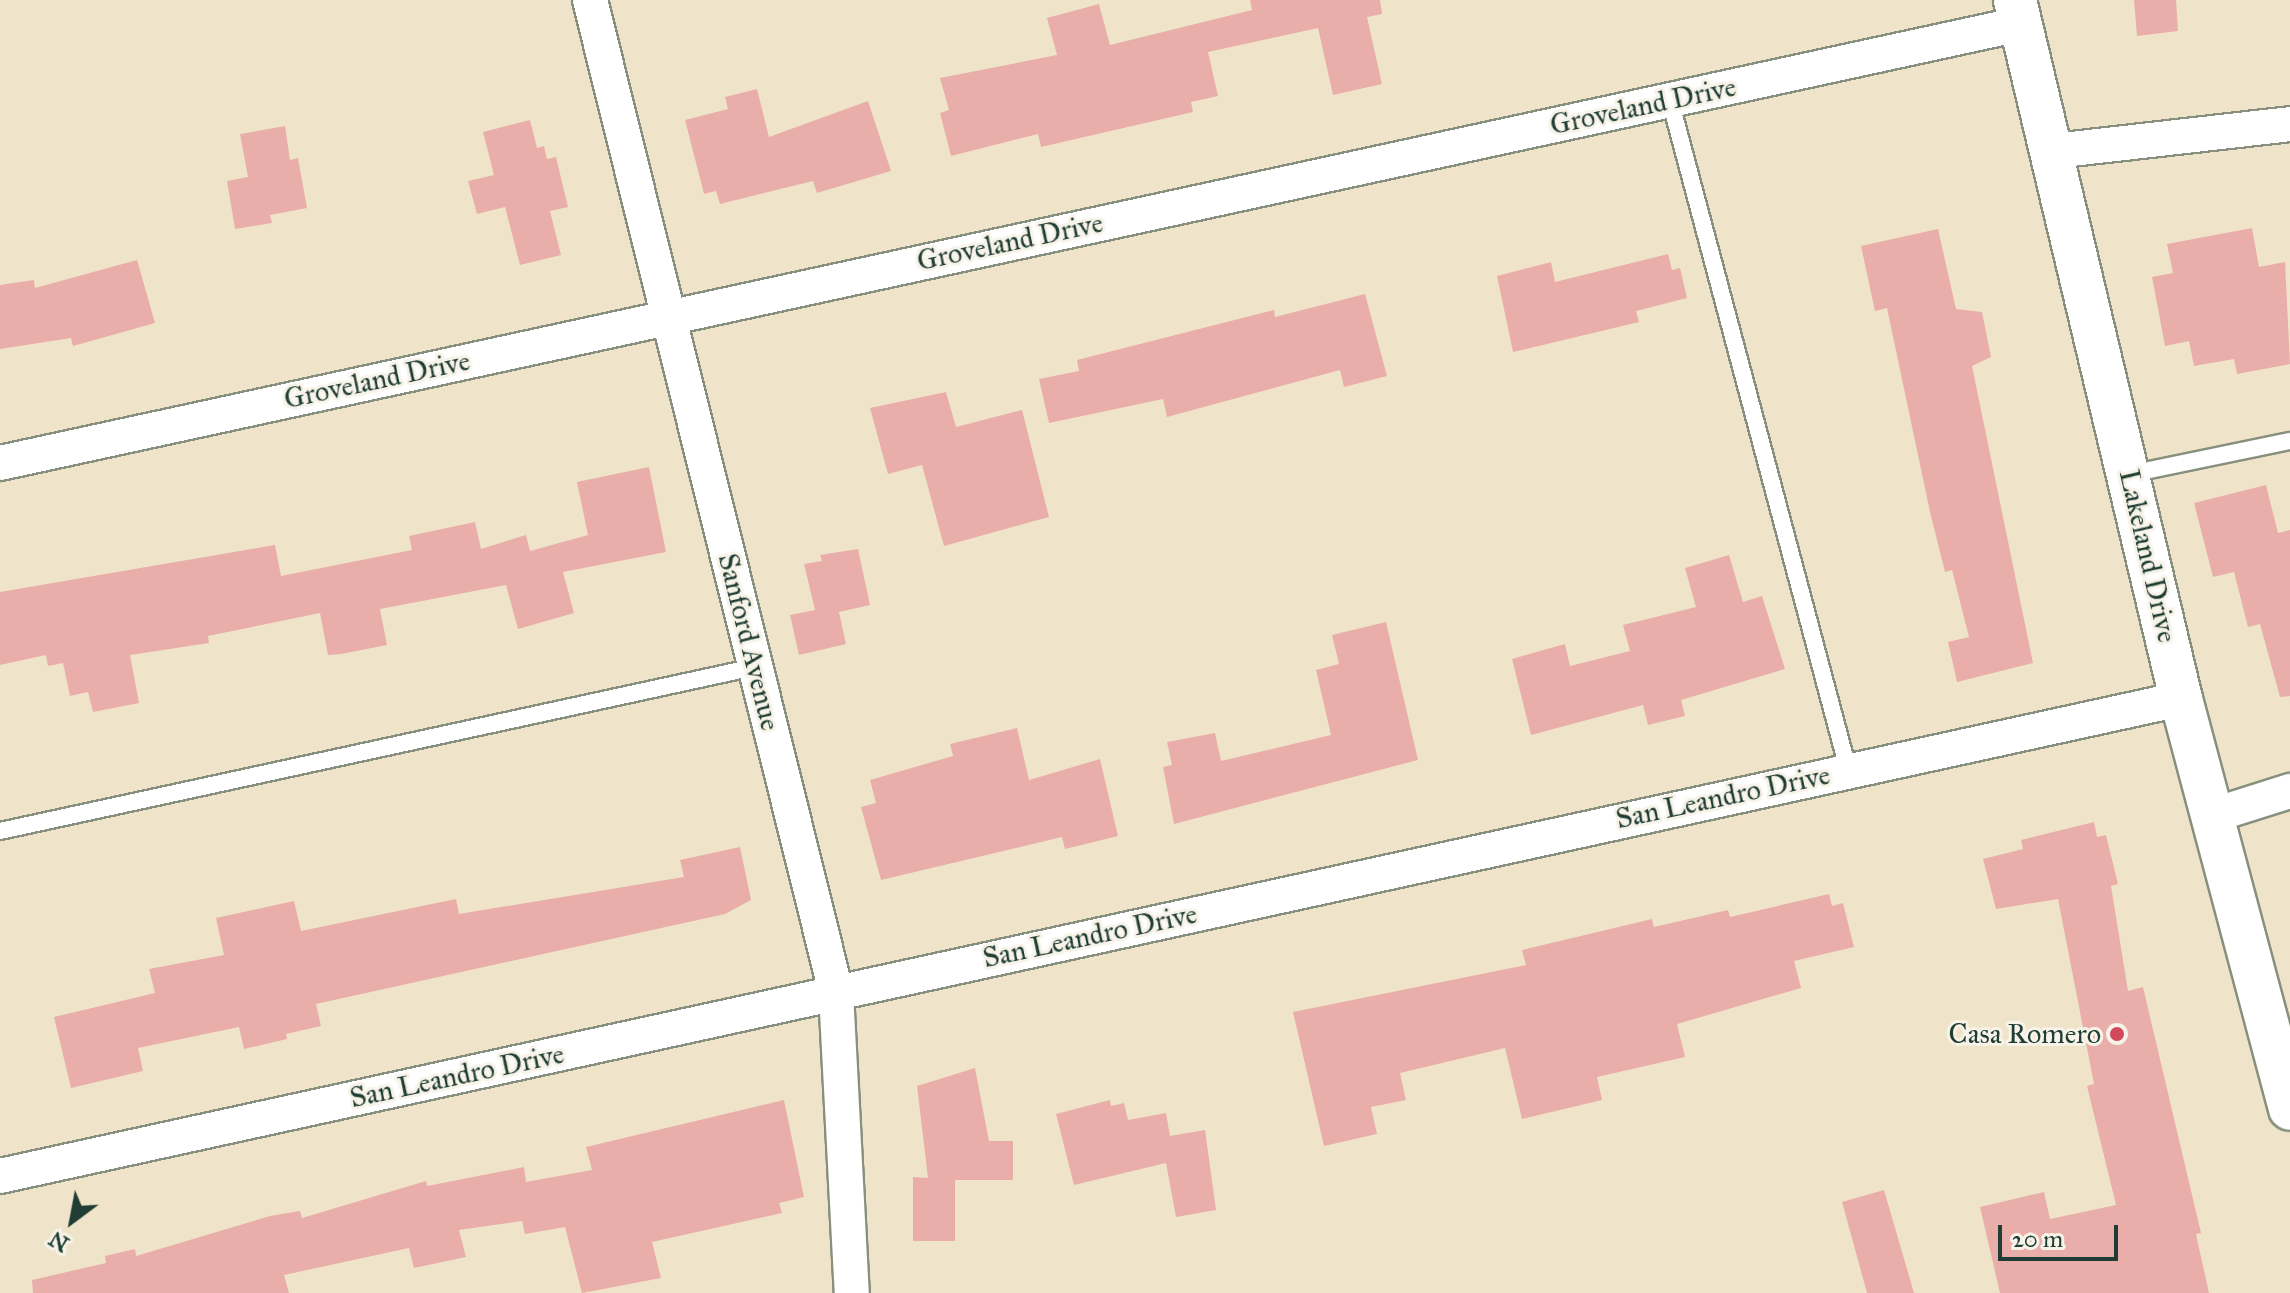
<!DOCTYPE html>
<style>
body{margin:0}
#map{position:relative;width:2290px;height:1293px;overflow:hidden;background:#efe4c9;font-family:"IM FELL Great Primer",serif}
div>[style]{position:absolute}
.building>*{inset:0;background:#eaaeaa}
.roads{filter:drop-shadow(2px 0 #87907e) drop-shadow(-2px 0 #87907e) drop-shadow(0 2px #87907e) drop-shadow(0 -2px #87907e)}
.service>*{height:16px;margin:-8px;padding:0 8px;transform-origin:8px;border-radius:8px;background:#fff}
.minor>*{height:34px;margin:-17px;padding:0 17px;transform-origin:17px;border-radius:17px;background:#fff}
.tertiary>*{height:42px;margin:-21px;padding:0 21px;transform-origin:21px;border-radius:21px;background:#fff}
.dots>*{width:22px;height:22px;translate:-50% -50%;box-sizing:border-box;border:4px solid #f7f3e8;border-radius:50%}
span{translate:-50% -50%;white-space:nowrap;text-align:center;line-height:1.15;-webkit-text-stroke:6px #f7f3e8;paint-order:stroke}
.street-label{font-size:28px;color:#1f3d34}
.poi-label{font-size:28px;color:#1f3d34}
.right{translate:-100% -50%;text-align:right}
.north{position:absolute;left:32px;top:1181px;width:80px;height:80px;-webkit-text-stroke:6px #f7f3e8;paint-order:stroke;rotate:212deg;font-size:22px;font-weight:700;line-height:32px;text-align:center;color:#1f3d34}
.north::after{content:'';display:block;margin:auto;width:28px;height:36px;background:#1f3d34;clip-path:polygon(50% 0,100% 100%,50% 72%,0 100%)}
.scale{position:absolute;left:1998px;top:1225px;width:120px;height:36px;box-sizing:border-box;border:4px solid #1f3d34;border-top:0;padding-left:10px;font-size:24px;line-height:28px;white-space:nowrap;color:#1f3d34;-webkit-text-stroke:6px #f7f3e8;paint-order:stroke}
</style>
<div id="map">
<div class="building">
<div style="clip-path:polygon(1250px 0,1380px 0,1382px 14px,1367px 17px,1382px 84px,1333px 95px,1318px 28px,1208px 52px,1218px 96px,1191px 102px,1193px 112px,1041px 147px,1038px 134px,951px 156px,940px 113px,949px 110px,940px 78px,1057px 55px,1047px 18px,1099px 4px,1110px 45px,1252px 10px)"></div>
<div style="clip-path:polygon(2134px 0,2176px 0,2178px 31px,2137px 36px)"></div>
<div style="clip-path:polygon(757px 89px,769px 137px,868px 101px,891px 171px,817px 193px,813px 181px,720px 204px,716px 191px,704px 194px,685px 120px,728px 109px,725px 97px)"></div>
<div style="clip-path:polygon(530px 120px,537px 148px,544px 146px,547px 159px,556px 157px,568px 207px,550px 211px,561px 255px,520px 265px,505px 207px,477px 214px,468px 181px,494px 175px,483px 132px)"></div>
<div style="clip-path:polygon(285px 126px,290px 160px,298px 158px,307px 208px,270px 215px,272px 223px,235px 229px,227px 181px,248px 177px,240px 134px)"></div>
<div style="clip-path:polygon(2252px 228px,2259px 267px,2285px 262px,2290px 364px,2237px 374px,2234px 359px,2194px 366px,2189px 341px,2165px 346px,2152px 277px,2173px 273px,2167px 244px)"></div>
<div style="clip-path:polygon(1938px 229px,1956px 309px,1982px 312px,1991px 357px,1972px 366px,2033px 663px,1957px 682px,1948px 642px,1969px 637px,1952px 570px,1945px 572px,1930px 512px,1887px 308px,1875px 311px,1861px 246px)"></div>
<div style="clip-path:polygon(1668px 254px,1672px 270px,1680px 268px,1687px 298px,1636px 311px,1639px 322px,1513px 352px,1497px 276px,1551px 262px,1555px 282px)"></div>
<div style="clip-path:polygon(137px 260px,155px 323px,73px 346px,71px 338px,0 349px,0 285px,34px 280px,35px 288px)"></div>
<div style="clip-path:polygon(1365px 294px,1387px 376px,1344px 387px,1340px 370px,1167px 417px,1163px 399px,1049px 423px,1039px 379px,1079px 371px,1077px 360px,1274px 310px,1275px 317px)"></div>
<div style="clip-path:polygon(946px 392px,956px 427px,1022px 410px,1049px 517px,944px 546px,922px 465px,888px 474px,870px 408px)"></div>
<div style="clip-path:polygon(649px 467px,666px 552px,563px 572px,574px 613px,518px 629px,506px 585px,380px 609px,387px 645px,341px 654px,328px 655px,320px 613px,208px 636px,209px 643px,130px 655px,139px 703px,93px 712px,88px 692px,70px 696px,63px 663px,48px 666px,46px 655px,0 665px,0 592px,275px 545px,281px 576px,412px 550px,409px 536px,475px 522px,481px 549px,526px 535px,530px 551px,588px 535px,577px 482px)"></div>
<div style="clip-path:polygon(2266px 485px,2278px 533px,2290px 530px,2290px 696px,2280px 697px,2260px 624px,2248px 627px,2234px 572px,2213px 577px,2194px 503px)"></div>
<div style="clip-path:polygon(858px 549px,870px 605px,839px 612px,846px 644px,799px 655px,790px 615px,815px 610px,804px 564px,822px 561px,820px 555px)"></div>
<div style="clip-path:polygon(1729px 555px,1743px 602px,1762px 596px,1785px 669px,1681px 700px,1685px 716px,1648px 725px,1643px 705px,1531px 735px,1512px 659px,1565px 644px,1570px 666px,1630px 651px,1623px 625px,1696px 607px,1685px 568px)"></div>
<div style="clip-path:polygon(1386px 622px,1418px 760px,1174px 824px,1163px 767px,1172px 765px,1167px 742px,1215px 733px,1221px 761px,1331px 735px,1316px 670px,1339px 664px,1332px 635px)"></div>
<div style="clip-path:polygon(1017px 728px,1029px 780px,1100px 759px,1118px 836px,1065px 849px,1062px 837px,881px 880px,861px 807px,876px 803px,870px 780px,953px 756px,950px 744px)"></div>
<div style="clip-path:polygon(2094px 822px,2097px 837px,2106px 835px,2118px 884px,2111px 886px,2128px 991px,2143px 987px,2201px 1233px,2196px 1234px,2209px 1293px,2000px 1293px,1980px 1207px,2044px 1192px,2050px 1219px,2116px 1205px,2087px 1086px,2094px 1084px,2058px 899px,1996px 909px,1983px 859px,2023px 849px,2021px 840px)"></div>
<div style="clip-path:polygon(740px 847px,751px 900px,725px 914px,316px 1004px,321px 1026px,286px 1034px,287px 1039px,244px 1049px,239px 1027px,138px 1048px,143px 1071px,71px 1088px,54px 1017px,155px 993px,149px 969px,224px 955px,216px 918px,294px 901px,301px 931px,456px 899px,459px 914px,684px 877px,680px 860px)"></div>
<div style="clip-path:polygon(1829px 894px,1832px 906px,1843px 903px,1854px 947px,1794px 961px,1801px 988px,1677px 1024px,1685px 1057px,1597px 1077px,1602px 1100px,1522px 1119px,1505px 1048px,1400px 1073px,1406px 1100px,1371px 1107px,1377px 1134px,1324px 1146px,1293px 1012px,1526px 965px,1522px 950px,1652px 919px,1654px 927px,1728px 910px,1730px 917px)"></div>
<div style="clip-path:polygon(975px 1068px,989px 1141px,1013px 1141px,1013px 1180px,955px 1180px,955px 1241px,913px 1241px,913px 1177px,928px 1178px,917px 1086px)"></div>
<div style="clip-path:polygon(784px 1100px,804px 1197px,779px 1203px,782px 1213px,652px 1242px,661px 1278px,582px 1293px,565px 1227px,525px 1234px,522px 1221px,459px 1230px,466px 1257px,414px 1268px,409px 1248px,284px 1275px,289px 1293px,33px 1293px,32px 1280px,106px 1263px,105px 1256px,135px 1249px,136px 1256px,270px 1216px,300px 1211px,302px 1218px,426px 1181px,427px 1186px,524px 1167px,526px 1182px,592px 1170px,586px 1147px)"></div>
<div style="clip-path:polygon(1110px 1100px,1111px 1106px,1124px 1103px,1128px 1120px,1166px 1113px,1170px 1136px,1205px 1130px,1216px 1210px,1176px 1217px,1166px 1163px,1074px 1185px,1056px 1114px)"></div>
<div style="clip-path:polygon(1884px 1190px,1914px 1293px,1867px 1293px,1842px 1202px)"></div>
</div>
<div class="roads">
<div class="service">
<div style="left:1670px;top:100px;width:692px;rotate:75.1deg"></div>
<div style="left:2130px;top:474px;width:163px;rotate:-11.7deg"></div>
<div style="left:0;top:831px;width:773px;rotate:-12.26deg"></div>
</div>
<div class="minor">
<div style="left:590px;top:0;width:1022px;rotate:76.07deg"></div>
<div style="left:836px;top:992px;width:301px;rotate:87deg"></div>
<div style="left:2054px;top:151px;width:238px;rotate:-6.5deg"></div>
<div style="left:0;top:463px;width:2068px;rotate:-12.26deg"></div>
<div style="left:2214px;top:815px;width:80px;rotate:-17.5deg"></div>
<div style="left:0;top:1176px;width:2233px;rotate:-12.34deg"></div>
</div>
<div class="tertiary">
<div style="left:2015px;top:0;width:718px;rotate:76.64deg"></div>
<div style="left:2181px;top:699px;width:424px;rotate:75.1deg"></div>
</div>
</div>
<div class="dots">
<div style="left:2117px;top:1034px;background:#d1495b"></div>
</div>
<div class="street-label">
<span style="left:1643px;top:106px;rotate:-12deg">Groveland Drive</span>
<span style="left:1010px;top:242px;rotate:-12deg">Groveland Drive</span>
<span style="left:377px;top:380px;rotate:-12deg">Groveland Drive</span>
<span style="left:2148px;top:556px;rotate:77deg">Lakeland Drive</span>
<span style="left:749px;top:642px;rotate:76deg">Sanford Avenue</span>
<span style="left:1723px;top:797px;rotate:-12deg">San Leandro Drive</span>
<span style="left:1090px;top:936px;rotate:-12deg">San Leandro Drive</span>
<span style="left:457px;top:1076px;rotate:-12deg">San Leandro Drive</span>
</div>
<div class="poi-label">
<span class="right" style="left:2101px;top:1034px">Casa Romero</span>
</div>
<div class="north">N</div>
<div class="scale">20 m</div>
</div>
